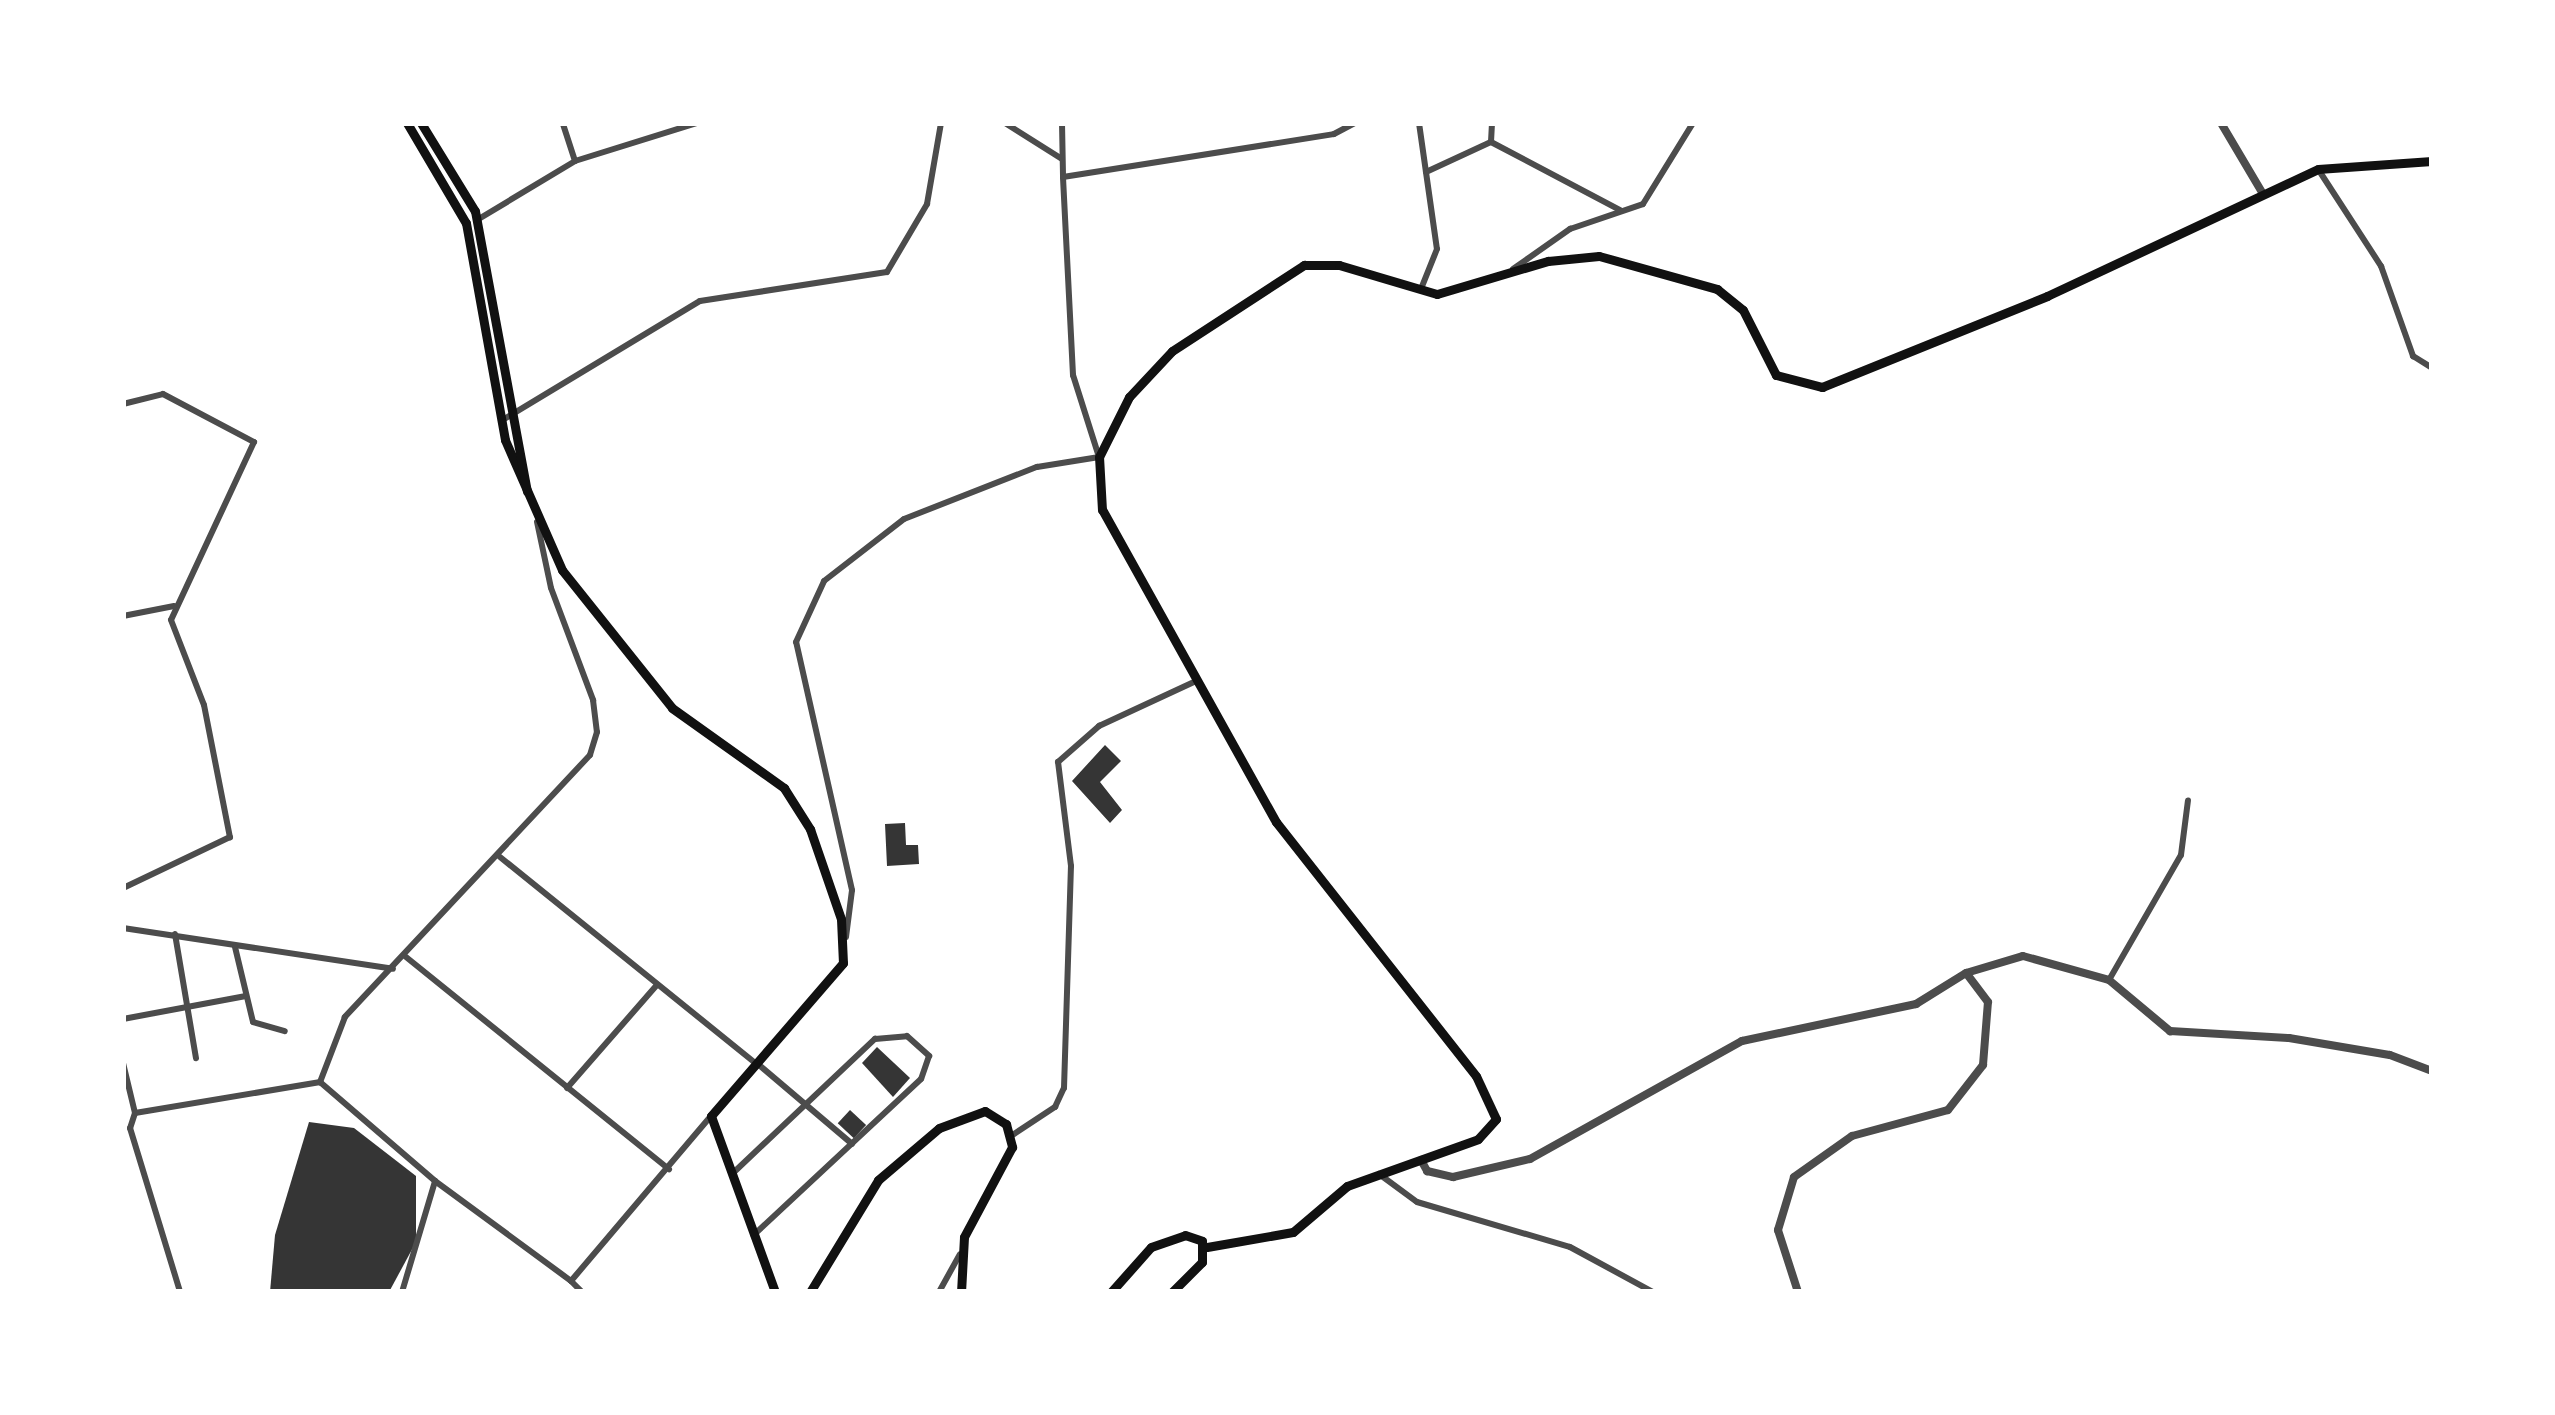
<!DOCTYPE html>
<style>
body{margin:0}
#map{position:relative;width:2555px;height:1415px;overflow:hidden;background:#fff;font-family:"PT Sans",sans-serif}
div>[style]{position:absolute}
.building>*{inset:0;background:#353535;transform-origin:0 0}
.minor>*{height:6px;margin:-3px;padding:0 3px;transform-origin:3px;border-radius:3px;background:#4c4c4c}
.tertiary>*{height:8px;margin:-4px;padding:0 4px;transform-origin:4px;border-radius:4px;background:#4c4c4c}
.secondary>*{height:9px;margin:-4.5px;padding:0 4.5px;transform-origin:4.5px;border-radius:4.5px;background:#111}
.primary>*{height:9px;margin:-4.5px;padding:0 4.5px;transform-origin:4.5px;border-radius:4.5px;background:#111}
span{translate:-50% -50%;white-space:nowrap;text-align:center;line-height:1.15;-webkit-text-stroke:10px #fff;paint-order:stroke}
.frame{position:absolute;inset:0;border:126px solid #fff;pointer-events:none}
</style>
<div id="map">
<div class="building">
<div style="clip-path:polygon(1105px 745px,1121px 761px,1100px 782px,1122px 810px,1110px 823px,1072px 781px)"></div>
<div style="clip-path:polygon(905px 823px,906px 845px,918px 845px,919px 864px,887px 866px,885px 824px)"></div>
<div style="clip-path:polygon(877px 1047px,910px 1078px,893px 1097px,862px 1063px)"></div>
<div style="left:850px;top:1110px;width:22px;height:18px;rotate:43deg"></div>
<div style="clip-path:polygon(309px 1122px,354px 1128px,416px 1176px,416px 1242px,389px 1292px,270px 1292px,275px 1235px)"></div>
</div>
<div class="minor">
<div style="left:1005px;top:123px;width:67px;rotate:32.3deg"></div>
<div style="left:1062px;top:123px;width:54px;rotate:88.9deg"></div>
<div style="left:1063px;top:177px;width:274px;rotate:-9deg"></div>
<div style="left:1334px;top:134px;width:24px;rotate:-28deg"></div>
<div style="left:1419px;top:123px;width:127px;rotate:81.9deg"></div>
<div style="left:1437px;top:249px;width:43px;rotate:111.8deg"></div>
<div style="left:1491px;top:142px;width:146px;rotate:27.8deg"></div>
<div style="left:575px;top:161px;width:128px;rotate:-17.3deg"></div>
<div style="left:2318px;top:169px;width:116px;rotate:57deg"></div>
<div style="left:2381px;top:266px;width:96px;rotate:70.4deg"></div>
<div style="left:2413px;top:356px;width:22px;rotate:32deg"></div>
<div style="left:1426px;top:172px;width:72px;rotate:-24.8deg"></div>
<div style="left:1491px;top:142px;width:19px;rotate:-87deg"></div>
<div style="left:477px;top:220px;width:114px;rotate:-31deg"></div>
<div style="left:575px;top:161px;width:40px;rotate:-108deg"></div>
<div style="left:1513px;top:269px;width:70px;rotate:-35.1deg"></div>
<div style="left:1570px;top:229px;width:77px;rotate:-18.9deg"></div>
<div style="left:1643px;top:204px;width:95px;rotate:-58.3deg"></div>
<div style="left:123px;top:404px;width:41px;rotate:-14deg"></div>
<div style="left:163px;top:394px;width:103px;rotate:27.8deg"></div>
<div style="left:254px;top:442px;width:196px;rotate:115deg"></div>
<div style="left:171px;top:620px;width:91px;rotate:68.8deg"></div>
<div style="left:204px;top:705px;width:135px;rotate:78.9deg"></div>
<div style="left:230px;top:837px;width:119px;rotate:154.5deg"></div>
<div style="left:501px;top:421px;width:232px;rotate:-31.1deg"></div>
<div style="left:700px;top:301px;width:189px;rotate:-8.8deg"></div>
<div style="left:887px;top:272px;width:79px;rotate:-59.5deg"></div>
<div style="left:927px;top:204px;width:82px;rotate:-80.2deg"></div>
<div style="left:537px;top:522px;width:67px;rotate:78deg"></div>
<div style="left:551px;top:588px;width:120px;rotate:69.4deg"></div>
<div style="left:593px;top:700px;width:32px;rotate:83deg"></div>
<div style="left:597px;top:732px;width:24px;rotate:107deg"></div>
<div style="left:590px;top:755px;width:359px;rotate:133.1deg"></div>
<div style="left:345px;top:1017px;width:70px;rotate:111deg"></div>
<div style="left:320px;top:1082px;width:152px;rotate:40.7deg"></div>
<div style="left:435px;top:1181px;width:169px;rotate:36.3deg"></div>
<div style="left:571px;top:1281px;width:216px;rotate:-49.7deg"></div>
<div style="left:123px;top:616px;width:52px;rotate:-11.1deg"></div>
<div style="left:500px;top:857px;width:326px;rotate:38.9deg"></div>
<div style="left:123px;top:928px;width:273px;rotate:8.6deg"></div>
<div style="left:175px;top:934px;width:126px;rotate:80.4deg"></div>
<div style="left:846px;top:937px;width:47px;rotate:-82.7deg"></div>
<div style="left:852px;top:890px;width:254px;rotate:-102.7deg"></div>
<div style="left:796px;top:642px;width:67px;rotate:-65.3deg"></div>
<div style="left:824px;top:581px;width:101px;rotate:-37.8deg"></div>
<div style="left:904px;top:519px;width:143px;rotate:-21.4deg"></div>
<div style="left:1037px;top:467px;width:63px;rotate:-9.2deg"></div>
<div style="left:1099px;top:457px;width:86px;rotate:-107.6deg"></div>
<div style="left:1073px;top:375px;width:198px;rotate:-92.9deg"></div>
<div style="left:235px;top:947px;width:77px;rotate:76.5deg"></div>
<div style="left:253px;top:1022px;width:33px;rotate:16deg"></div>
<div style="left:406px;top:957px;width:338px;rotate:38.9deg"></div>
<div style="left:2109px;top:980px;width:144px;rotate:-60.1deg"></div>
<div style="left:2181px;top:855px;width:55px;rotate:-82.7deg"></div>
<div style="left:123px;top:1019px;width:125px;rotate:-10.6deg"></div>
<div style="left:123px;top:1063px;width:51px;rotate:76.5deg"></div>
<div style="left:135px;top:1113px;width:16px;rotate:108deg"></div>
<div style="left:130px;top:1128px;width:171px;rotate:73deg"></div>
<div style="left:759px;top:1065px;width:122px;rotate:40.3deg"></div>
<div style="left:567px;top:1088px;width:137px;rotate:-48.9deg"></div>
<div style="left:135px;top:1113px;width:188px;rotate:-9.5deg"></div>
<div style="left:1011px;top:1136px;width:53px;rotate:-33.4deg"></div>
<div style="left:1055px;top:1107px;width:21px;rotate:-65deg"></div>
<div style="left:1064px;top:1088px;width:222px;rotate:-88.2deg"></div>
<div style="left:1071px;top:866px;width:105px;rotate:-97.1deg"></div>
<div style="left:1058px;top:762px;width:55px;rotate:-41.3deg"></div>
<div style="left:1099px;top:726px;width:107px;rotate:-24.9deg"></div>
<div style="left:732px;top:1174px;width:197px;rotate:-43.4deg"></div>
<div style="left:875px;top:1039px;width:32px;rotate:-5deg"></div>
<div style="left:907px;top:1036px;width:30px;rotate:42deg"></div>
<div style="left:929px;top:1056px;width:24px;rotate:109deg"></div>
<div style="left:921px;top:1079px;width:229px;rotate:137deg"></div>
<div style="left:1379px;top:1174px;width:47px;rotate:36.4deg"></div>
<div style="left:1417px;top:1202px;width:159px;rotate:16.4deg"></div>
<div style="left:1570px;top:1247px;width:94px;rotate:28.5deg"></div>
<div style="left:571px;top:1281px;width:16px;rotate:45deg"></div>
<div style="left:402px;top:1292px;width:116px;rotate:-73.4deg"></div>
<div style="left:939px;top:1292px;width:43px;rotate:-61.1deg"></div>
</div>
<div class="tertiary">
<div style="left:2221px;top:123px;width:82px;rotate:59.4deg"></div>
<div style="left:1421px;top:1160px;width:13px;rotate:61deg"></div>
<div style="left:1427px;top:1171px;width:27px;rotate:13deg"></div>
<div style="left:1453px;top:1177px;width:79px;rotate:-13.2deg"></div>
<div style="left:1530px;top:1159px;width:243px;rotate:-29.1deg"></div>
<div style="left:1742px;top:1041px;width:178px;rotate:-12deg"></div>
<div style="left:1916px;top:1004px;width:59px;rotate:-31.8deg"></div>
<div style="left:1966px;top:973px;width:59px;rotate:-16.6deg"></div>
<div style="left:2023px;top:956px;width:89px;rotate:15.6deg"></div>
<div style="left:2109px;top:980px;width:80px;rotate:39.9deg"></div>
<div style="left:2170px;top:1031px;width:119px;rotate:3.4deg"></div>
<div style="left:2289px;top:1038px;width:102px;rotate:9.6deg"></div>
<div style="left:2390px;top:1055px;width:45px;rotate:20.9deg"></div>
<div style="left:1798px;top:1292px;width:65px;rotate:-107.9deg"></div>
<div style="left:1778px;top:1230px;width:55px;rotate:-73.2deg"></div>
<div style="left:1794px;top:1177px;width:71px;rotate:-35.3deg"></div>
<div style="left:1852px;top:1136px;width:99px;rotate:-15.2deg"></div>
<div style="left:1948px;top:1110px;width:57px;rotate:-52.1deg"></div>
<div style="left:1983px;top:1065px;width:63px;rotate:-85.5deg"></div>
<div style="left:1988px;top:1002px;width:36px;rotate:-127deg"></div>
</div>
<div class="secondary">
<div style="left:1207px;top:1247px;width:87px;rotate:-9.9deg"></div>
<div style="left:1293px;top:1232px;width:71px;rotate:-40.4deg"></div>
<div style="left:1347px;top:1186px;width:139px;rotate:-19.7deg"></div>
<div style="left:1478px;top:1139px;width:27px;rotate:-48deg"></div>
<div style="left:1496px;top:1119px;width:47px;rotate:-114.9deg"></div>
<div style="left:1476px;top:1076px;width:323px;rotate:-128.2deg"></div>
<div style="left:1276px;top:822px;width:357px;rotate:-119.1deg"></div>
<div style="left:1102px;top:510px;width:53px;rotate:-93.2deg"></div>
<div style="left:1099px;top:457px;width:67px;rotate:-63.4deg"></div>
<div style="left:1129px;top:397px;width:63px;rotate:-46.9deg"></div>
<div style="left:1172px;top:351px;width:158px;rotate:-33.1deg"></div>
<div style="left:1304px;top:265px;width:35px"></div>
<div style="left:1339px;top:265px;width:102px;rotate:16.5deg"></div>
<div style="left:1437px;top:294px;width:116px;rotate:-16.6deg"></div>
<div style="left:1548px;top:261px;width:51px;rotate:-5.6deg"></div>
<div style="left:1599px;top:256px;width:123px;rotate:15.6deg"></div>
<div style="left:1717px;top:289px;width:33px;rotate:39deg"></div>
<div style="left:1743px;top:310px;width:73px;rotate:63.1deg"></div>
<div style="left:1776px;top:375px;width:48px;rotate:14.6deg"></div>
<div style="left:1822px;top:387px;width:243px;rotate:-22deg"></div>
<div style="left:2047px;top:296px;width:299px;rotate:-25.1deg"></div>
<div style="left:2318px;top:169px;width:114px;rotate:-4deg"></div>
</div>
<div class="primary">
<div style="left:407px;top:123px;width:116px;rotate:59.5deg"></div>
<div style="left:466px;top:223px;width:220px;rotate:79.8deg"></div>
<div style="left:505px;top:440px;width:142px;rotate:66.3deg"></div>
<div style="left:562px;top:570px;width:176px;rotate:51.4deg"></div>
<div style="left:672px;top:708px;width:138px;rotate:35.5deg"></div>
<div style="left:784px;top:788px;width:49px;rotate:57.6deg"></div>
<div style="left:810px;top:829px;width:95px;rotate:71deg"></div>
<div style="left:841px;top:919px;width:44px;rotate:87.4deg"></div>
<div style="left:843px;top:963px;width:202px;rotate:130.8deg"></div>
<div style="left:711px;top:1116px;width:187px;rotate:70deg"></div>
<div style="left:421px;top:123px;width:103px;rotate:58.5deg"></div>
<div style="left:475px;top:211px;width:285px;rotate:79.5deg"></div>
<div style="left:810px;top:1292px;width:131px;rotate:-58.7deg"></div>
<div style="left:878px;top:1180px;width:80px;rotate:-40.4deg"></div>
<div style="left:939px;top:1128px;width:49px;rotate:-20.3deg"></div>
<div style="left:985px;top:1111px;width:25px;rotate:32deg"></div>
<div style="left:1006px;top:1124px;width:24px;rotate:75deg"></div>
<div style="left:1012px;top:1147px;width:102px;rotate:118.1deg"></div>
<div style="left:964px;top:1237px;width:55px;rotate:93.1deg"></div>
<div style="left:1111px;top:1292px;width:60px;rotate:-48.4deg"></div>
<div style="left:1151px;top:1247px;width:36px;rotate:-19deg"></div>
<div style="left:1185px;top:1235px;width:18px;rotate:19deg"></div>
<div style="left:1202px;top:1241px;width:21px;rotate:90deg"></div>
<div style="left:1202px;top:1262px;width:42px;rotate:135deg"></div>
</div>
<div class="frame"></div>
</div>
